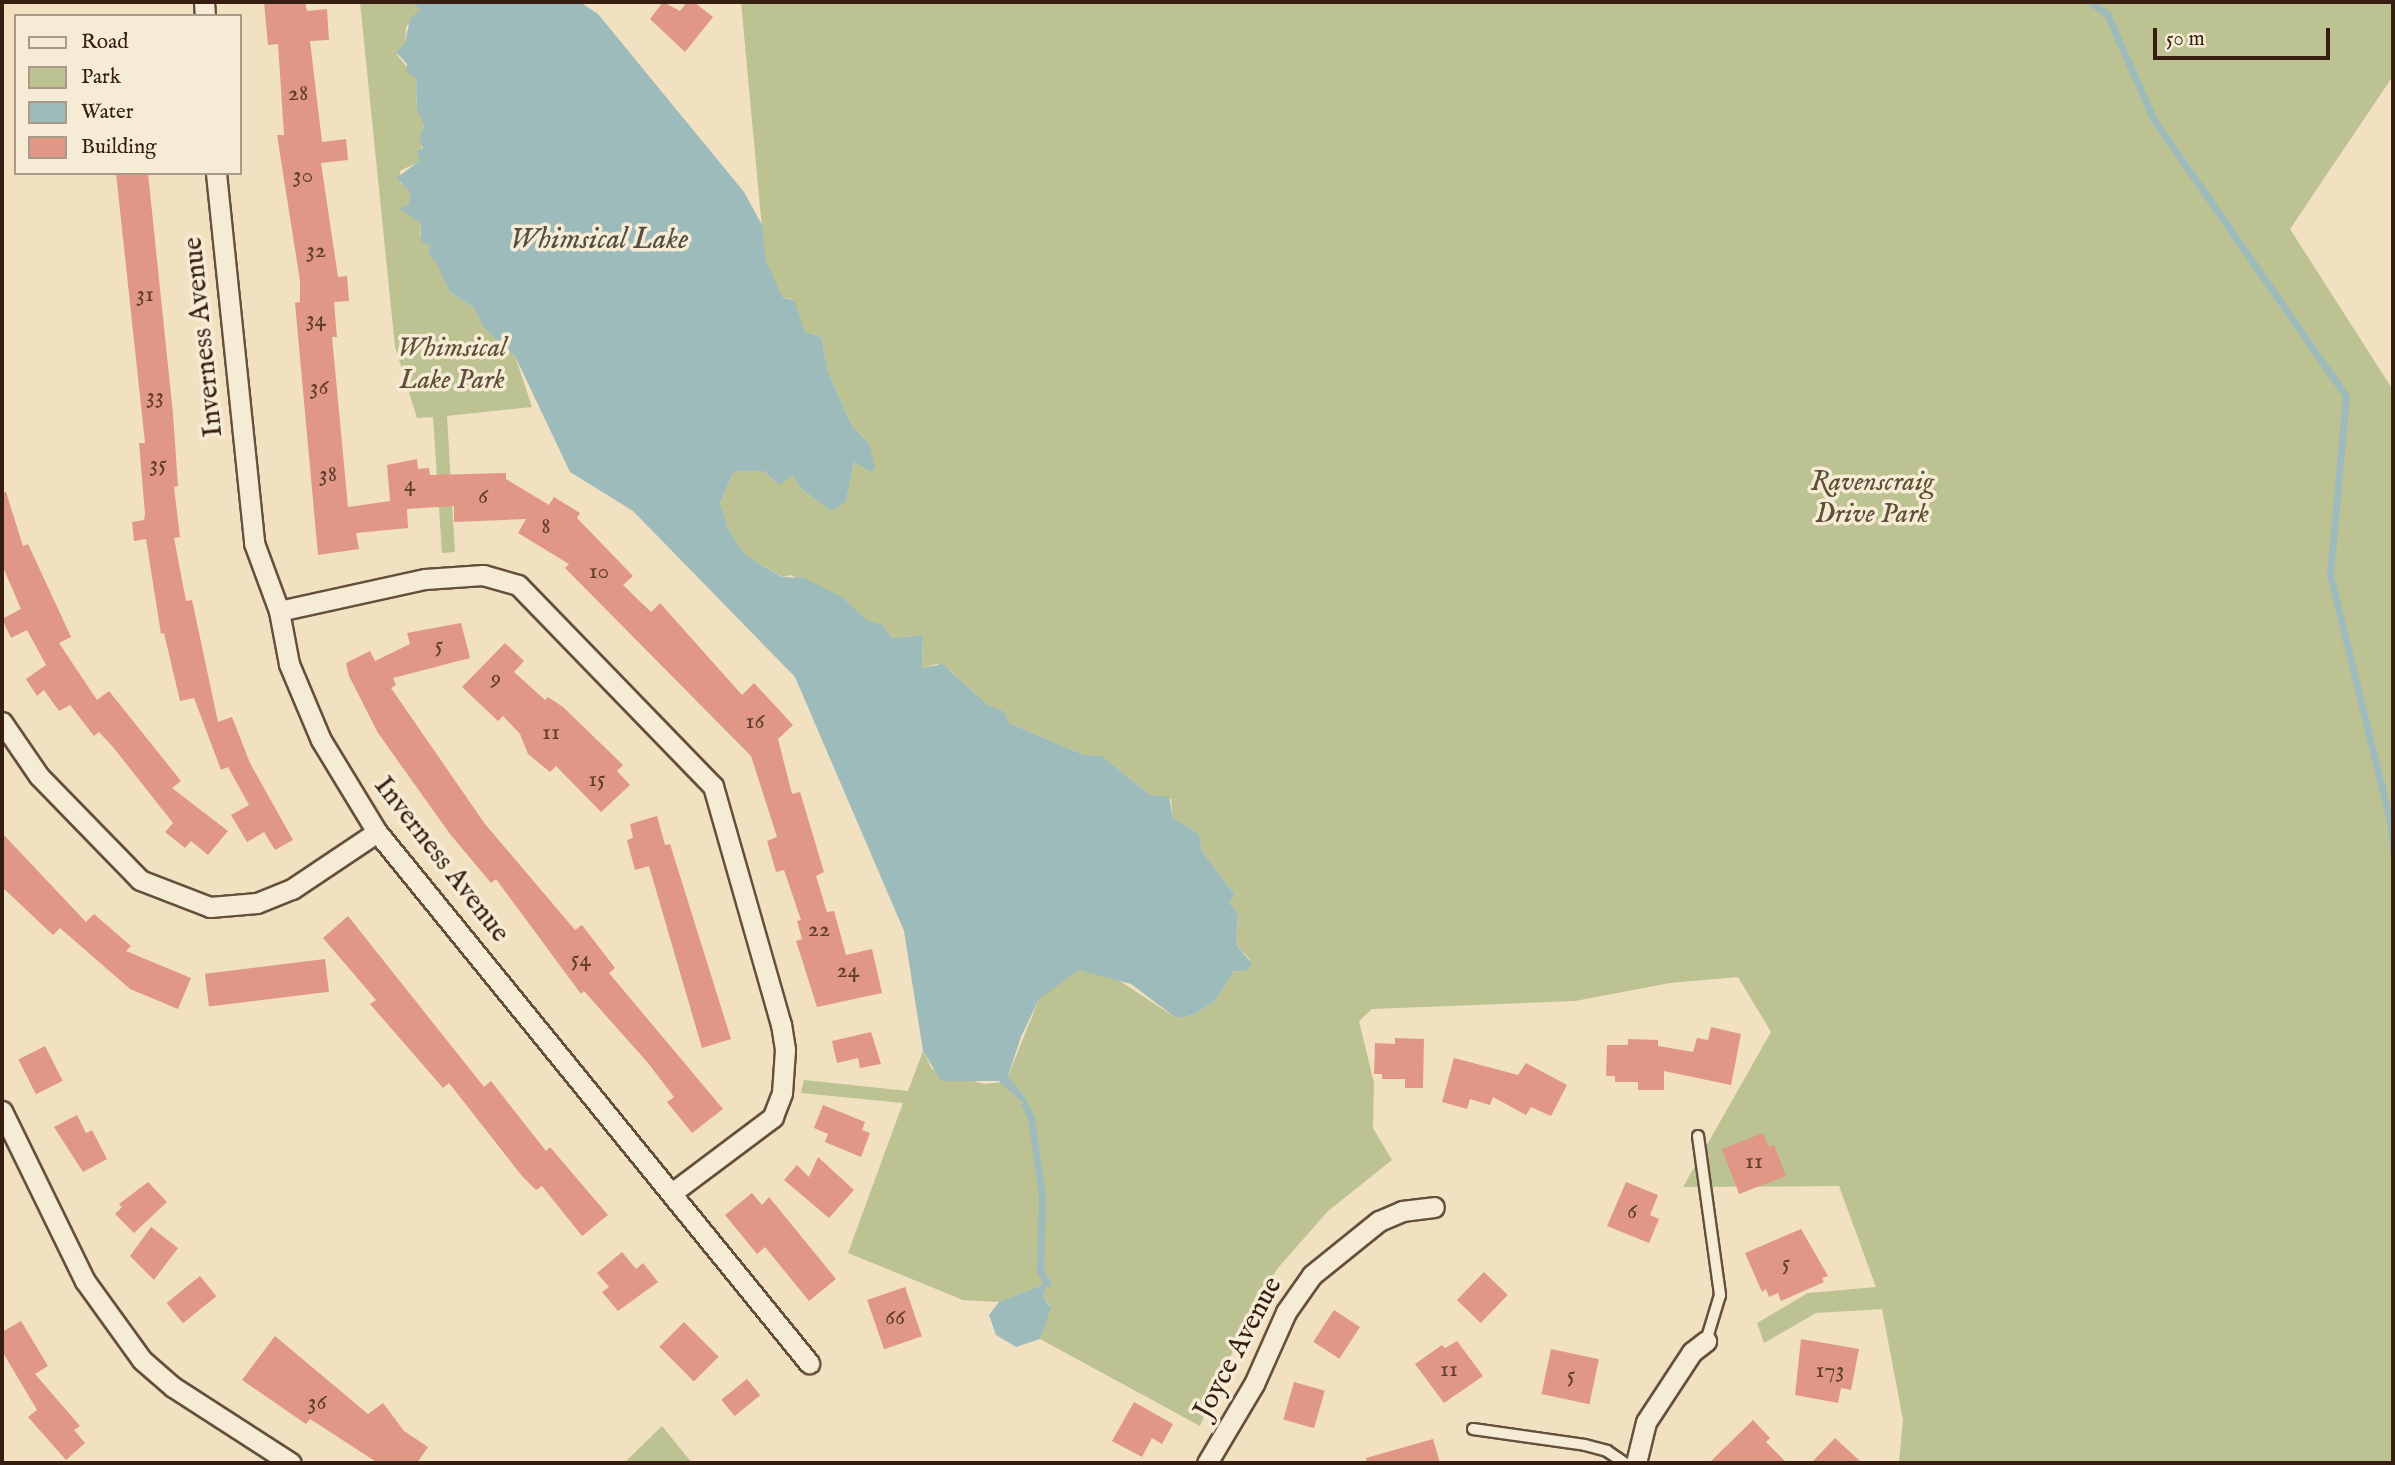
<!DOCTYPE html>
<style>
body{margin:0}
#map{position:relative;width:2395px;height:1465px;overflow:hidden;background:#f1e1c0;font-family:"IM FELL English",serif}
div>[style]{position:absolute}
.green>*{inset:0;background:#bcc291}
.water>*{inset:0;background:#9ebbbc}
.stream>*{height:7px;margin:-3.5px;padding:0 3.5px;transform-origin:3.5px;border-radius:3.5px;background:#9ebbbc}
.building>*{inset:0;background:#e19785;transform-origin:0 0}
.roads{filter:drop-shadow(2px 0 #65503c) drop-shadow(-2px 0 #65503c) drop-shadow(0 2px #65503c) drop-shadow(0 -2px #65503c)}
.service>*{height:10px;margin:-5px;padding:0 5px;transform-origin:5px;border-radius:5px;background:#f6ecd6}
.minor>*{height:19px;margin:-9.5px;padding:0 9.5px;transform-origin:9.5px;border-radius:9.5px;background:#f6ecd6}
span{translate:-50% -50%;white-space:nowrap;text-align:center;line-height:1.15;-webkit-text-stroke:7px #f6ecd6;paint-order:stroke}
.number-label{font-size:24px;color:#613d2d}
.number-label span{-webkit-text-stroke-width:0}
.street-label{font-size:28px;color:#361f10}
.park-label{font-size:28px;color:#5e5037;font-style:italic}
.water-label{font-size:30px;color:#554e44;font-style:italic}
.frame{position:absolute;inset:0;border:4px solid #361f10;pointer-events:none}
.legend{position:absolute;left:14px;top:14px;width:228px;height:161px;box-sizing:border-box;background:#f6ecd6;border:2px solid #a99a87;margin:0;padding:9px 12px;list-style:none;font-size:21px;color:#361f10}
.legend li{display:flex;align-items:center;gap:14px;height:35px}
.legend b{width:35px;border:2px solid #a99a87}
.scale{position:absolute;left:2153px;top:28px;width:177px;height:32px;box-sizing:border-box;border:4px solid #361f10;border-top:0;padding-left:9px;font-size:21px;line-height:24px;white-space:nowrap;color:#361f10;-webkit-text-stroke:5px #f6ecd6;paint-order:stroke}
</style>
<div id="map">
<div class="green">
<div style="clip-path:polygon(360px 2px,410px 2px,421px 10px,406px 27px,405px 43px,397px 55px,416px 78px,417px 109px,424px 123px,420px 161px,400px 171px,401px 184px,406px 184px,410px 192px,408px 205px,400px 209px,420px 222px,420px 236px,431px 246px,450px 292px,474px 308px,485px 328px,515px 356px,532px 407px,447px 416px,455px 552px,442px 553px,433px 417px,417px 418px,395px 347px)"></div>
<div style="clip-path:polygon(741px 2px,2393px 2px,2393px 76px,2290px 229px,2393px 390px,2393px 1463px,1899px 1463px,1903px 1420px,1882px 1309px,1816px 1313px,1764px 1343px,1757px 1323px,1808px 1293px,1876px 1287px,1839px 1186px,1683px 1187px,1771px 1032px,1738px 977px,1670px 983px,1575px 1001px,1372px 1009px,1359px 1021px,1374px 1083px,1373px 1128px,1392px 1160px,1328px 1211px,1277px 1269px,1245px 1323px,1200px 1426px,1040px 1339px,1050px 1305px,1043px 1297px,1047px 1283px,999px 1302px,963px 1300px,848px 1253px,903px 1103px,801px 1093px,804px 1080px,908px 1091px,923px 1051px,932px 1069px,984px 1084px,1002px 1082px,1025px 1105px,1008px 1076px,1039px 999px,1061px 980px,1079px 970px,1117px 979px,1176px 1018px,1193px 1015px,1215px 1001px,1230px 975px,1250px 960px,1236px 944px,1238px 913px,1229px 903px,1235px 895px,1202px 851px,1199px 834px,1173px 818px,1171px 799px,1150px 795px,1102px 756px,1084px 755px,1009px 723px,1004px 711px,988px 705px,950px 670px,937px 664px,922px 668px,923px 635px,892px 638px,882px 624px,867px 621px,842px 597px,790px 575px,783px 577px,756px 562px,741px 550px,728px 528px,720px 503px,734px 471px,763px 471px,775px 482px,793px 475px,800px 488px,831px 511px,846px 502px,854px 462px,871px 472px,869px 443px,852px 426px,828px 372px,821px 337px,805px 332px,793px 299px,783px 298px,765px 261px)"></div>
<div style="clip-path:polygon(662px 1426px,692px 1463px,624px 1463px)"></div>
</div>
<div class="water">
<div style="clip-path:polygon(410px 2px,580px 2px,598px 14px,744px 192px,762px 225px,766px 261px,783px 298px,794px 300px,805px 332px,821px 337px,828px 372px,852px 426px,869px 443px,875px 468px,871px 472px,854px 462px,846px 502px,831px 511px,800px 488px,793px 475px,779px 485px,763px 471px,734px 471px,720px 503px,728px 528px,741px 550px,756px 562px,782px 577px,804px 578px,842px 597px,868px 621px,882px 624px,892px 638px,923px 635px,922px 668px,943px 664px,988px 705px,1004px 711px,1009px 723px,1084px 755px,1102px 756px,1150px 795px,1169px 797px,1173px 818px,1199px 834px,1202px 851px,1235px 895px,1229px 903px,1238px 913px,1236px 944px,1252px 964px,1248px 970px,1234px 971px,1215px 1001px,1193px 1015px,1176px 1018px,1131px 984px,1079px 970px,1039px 999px,1021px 1037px,1008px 1076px,1027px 1100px,1025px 1105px,999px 1081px,941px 1081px,923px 1051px,904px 931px,795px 677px,633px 511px,570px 472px,515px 356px,484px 328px,474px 308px,450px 292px,436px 262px,428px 255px,431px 246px,421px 241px,420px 222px,399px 209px,408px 205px,410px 192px,397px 178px,420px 160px,417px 151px,423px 148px,419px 139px,424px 126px,417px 109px,416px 78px,406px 72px,407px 64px,396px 52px,405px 43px,410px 18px,421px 10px)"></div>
<div style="clip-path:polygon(1047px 1283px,1043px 1297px,1051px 1308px,1040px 1339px,1016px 1347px,996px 1335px,989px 1315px,999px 1302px)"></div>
</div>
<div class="stream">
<div style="left:2090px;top:2px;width:21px;rotate:35deg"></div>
<div style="left:2107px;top:14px;width:116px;rotate:66.1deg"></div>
<div style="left:2154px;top:120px;width:336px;rotate:55.2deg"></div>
<div style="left:2346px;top:396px;width:180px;rotate:95.1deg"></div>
<div style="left:2330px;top:575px;width:258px;rotate:76.3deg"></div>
<div style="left:2391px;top:826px;width:26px;rotate:86deg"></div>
<div style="left:1025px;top:1105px;width:14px;rotate:65deg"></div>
<div style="left:1031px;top:1118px;width:78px;rotate:81.9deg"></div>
<div style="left:1042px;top:1195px;width:75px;rotate:91.5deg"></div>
<div style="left:1040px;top:1270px;width:15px;rotate:62deg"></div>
</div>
<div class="building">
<div style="clip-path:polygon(264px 2px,305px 2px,307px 11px,327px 9px,329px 40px,310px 41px,322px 142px,346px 139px,348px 160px,321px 163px,338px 277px,347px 276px,349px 301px,334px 302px,337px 337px,332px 337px,348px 507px,390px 501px,387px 465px,417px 459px,418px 469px,429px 468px,430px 475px,506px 473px,506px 479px,549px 505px,554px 497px,580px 513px,577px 518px,633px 576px,623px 585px,651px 612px,660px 603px,742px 695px,754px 683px,793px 725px,778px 739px,792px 794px,800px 792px,824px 872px,816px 876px,827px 912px,834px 911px,846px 955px,872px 949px,882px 993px,817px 1007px,796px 941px,802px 939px,797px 921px,801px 920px,784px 870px,776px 872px,767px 841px,777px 837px,751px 756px,565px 568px,569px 564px,518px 533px,526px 519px,454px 522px,454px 506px,407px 509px,408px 528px,356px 533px,359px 549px,318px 555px,295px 303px,300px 302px,300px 281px,277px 135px,284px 135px,278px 44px,268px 45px)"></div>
<div style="clip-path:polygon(663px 2px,680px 11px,687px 2px,694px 2px,713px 17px,685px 52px,650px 19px)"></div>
<div style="clip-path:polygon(116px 173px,148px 173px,173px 414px,178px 486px,174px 487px,180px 537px,174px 538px,186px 601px,192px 600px,218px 722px,232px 717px,250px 763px,293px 840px,275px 850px,264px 832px,247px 842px,231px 815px,249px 805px,228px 767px,221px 770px,194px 698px,180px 701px,164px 633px,161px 634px,146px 539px,134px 541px,132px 522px,144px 520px,145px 514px,139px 443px,145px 443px)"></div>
<div style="clip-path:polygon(2px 492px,6px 492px,23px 546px,28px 544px,71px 637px,59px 643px,97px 700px,109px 691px,181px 781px,172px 788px,228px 831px,208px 855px,191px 841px,185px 848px,165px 832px,173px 823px,113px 747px,99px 732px,94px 736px,70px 705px,59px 711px,44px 690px,37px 696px,26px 679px,46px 665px,27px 630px,11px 638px,2px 619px,21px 609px,2px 565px)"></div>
<div style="clip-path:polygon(461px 623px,470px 658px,393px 678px,396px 685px,391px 688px,485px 824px,575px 930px,582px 925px,615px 968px,609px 973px,723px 1109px,692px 1133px,667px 1102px,674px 1097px,648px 1063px,584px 991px,581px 994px,496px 879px,491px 883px,450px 834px,378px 733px,349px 676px,346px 663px,370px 651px,375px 661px,410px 644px,407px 633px)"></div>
<div style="clip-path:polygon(505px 643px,524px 661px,514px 672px,545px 700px,548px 697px,563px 707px,623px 765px,617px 771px,630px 785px,601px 812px,556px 766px,550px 772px,528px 754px,520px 734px,503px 716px,498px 721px,462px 687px)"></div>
<div style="clip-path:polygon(657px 816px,665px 845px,670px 844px,731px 1039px,702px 1048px,649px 866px,635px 870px,627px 840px,633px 838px,630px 824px)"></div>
<div style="clip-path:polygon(2px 833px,86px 922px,94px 914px,131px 946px,126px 951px,191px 978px,178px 1009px,130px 989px,60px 928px,53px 935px,2px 887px)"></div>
<div style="clip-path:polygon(348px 916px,484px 1087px,491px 1081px,546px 1151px,550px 1147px,608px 1215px,582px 1236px,542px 1186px,536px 1190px,522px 1176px,449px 1083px,443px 1088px,370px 1004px,376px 1000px,323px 938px)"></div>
<div style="left:325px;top:959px;width:33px;height:121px;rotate:83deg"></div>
<div style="clip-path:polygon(1711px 1027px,1741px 1034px,1731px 1085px,1664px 1071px,1664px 1090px,1638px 1090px,1638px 1082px,1615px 1082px,1615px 1076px,1606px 1076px,1607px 1045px,1628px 1045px,1628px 1039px,1658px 1040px,1658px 1046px,1693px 1052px,1697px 1038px,1708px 1040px)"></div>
<div style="clip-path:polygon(871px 1032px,881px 1064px,860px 1068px,858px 1058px,837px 1063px,832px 1041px)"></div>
<div style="clip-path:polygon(1395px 1038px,1424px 1039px,1423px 1088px,1405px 1088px,1405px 1079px,1382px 1079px,1382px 1074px,1374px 1074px,1375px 1043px,1395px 1044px)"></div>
<div style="left:45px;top:1046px;width:39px;height:30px;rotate:63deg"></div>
<div style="clip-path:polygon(1454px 1058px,1518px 1075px,1526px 1063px,1567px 1085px,1551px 1116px,1531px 1107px,1526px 1115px,1493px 1097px,1490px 1105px,1470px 1099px,1467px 1109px,1442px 1102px)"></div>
<div style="clip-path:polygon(823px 1105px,865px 1122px,862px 1130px,870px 1133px,861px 1157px,825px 1142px,828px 1134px,814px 1128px)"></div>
<div style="clip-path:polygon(77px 1115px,86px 1133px,92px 1130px,107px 1159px,83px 1172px,54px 1127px)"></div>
<div style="clip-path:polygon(1763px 1133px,1769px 1147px,1774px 1145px,1786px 1176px,1739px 1194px,1722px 1149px)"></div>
<div style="clip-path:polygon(818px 1157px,854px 1190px,829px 1218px,784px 1180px,797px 1165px,809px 1177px)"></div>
<div style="clip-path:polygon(148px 1182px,167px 1202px,134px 1233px,115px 1214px,122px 1207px,119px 1204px)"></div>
<div style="clip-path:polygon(1626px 1182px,1658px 1195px,1650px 1215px,1659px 1219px,1649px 1243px,1607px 1226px)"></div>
<div style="clip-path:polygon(752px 1193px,762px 1205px,769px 1197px,836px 1279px,809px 1301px,765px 1247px,757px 1254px,725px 1215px)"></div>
<div style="clip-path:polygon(151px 1227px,178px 1248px,154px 1280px,130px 1256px)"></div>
<div style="clip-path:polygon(1801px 1229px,1828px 1276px,1822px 1278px,1824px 1282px,1781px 1301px,1778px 1293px,1769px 1297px,1766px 1289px,1762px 1292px,1745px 1253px)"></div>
<div style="clip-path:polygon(622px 1252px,636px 1269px,643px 1263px,658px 1282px,618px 1311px,602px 1292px,609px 1287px,597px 1273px)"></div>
<div style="left:1484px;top:1272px;width:33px;height:39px;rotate:44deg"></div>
<div style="left:200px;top:1276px;width:26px;height:43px;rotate:51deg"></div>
<div style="left:905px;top:1287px;width:52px;height:40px;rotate:71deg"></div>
<div style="left:1334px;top:1310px;width:31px;height:38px;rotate:33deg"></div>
<div style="clip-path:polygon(21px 1321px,48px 1366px,35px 1374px,80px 1426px,74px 1430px,85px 1443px,66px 1460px,28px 1417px,37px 1410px,2px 1351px,2px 1332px)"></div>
<div style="left:684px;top:1322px;width:49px;height:35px;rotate:45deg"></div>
<div style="clip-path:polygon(275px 1336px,368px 1414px,383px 1403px,404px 1431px,428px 1447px,417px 1463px,378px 1463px,310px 1419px,306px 1424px,242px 1380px)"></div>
<div style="clip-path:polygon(1801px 1339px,1859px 1349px,1851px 1390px,1841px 1388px,1838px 1403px,1795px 1395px)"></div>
<div style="clip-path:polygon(1457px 1341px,1483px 1376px,1444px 1403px,1415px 1364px,1442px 1345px,1445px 1348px)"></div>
<div style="left:1551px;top:1349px;width:49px;height:46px;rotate:12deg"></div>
<div style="left:747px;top:1379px;width:21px;height:33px;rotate:51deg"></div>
<div style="left:1294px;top:1382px;width:32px;height:39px;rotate:16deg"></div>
<div style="clip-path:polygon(1134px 1402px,1173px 1424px,1162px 1444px,1152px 1438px,1142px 1457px,1112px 1441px)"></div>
<div style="clip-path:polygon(1753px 1420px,1770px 1438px,1766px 1442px,1787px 1463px,1709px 1463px)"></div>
<div style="clip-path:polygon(1835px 1438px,1862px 1463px,1811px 1463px)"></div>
<div style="clip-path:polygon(1433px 1439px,1440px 1463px,1367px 1463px,1366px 1458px)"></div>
</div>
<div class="roads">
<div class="service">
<div style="left:1698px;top:1136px;width:161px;rotate:82.1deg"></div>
<div style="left:1720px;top:1295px;width:48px;rotate:106.9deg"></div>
<div style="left:1473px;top:1429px;width:113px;rotate:8.1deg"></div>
<div style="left:1585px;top:1445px;width:23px;rotate:15deg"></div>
<div style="left:1607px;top:1451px;width:22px;rotate:34deg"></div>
</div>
<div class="minor">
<div style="left:204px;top:2px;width:14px;rotate:86deg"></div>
<div style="left:216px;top:173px;width:372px;rotate:84.1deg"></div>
<div style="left:254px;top:543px;width:72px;rotate:69.8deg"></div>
<div style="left:279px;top:611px;width:54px;rotate:79.3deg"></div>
<div style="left:289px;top:664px;width:82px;rotate:67.2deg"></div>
<div style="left:321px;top:740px;width:108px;rotate:58.7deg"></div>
<div style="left:377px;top:832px;width:685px;rotate:50.87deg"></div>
<div style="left:279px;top:611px;width:149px;rotate:-12.4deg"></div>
<div style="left:425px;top:579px;width:58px;rotate:-3.9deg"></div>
<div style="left:483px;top:575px;width:36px;rotate:16deg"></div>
<div style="left:518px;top:585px;width:280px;rotate:45.9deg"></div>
<div style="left:713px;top:786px;width:248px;rotate:74.1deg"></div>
<div style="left:781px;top:1024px;width:26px;rotate:81deg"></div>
<div style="left:785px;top:1050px;width:43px;rotate:94deg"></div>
<div style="left:782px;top:1093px;width:26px;rotate:111deg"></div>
<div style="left:773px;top:1117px;width:125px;rotate:143.1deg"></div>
<div style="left:2px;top:722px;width:65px;rotate:55.6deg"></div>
<div style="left:39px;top:776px;width:145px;rotate:45.8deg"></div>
<div style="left:140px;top:880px;width:75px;rotate:21.1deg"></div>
<div style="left:210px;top:907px;width:47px;rotate:-4.9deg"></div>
<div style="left:257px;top:903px;width:38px;rotate:-22deg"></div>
<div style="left:292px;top:889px;width:102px;rotate:-33.8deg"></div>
<div style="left:2px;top:1111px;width:189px;rotate:64deg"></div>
<div style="left:85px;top:1281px;width:97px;rotate:54.2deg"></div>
<div style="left:142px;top:1360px;width:41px;rotate:41.1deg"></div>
<div style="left:173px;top:1387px;width:140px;rotate:32.8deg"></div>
<div style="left:1207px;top:1463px;width:92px;rotate:-59.3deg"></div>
<div style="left:1254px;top:1384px;width:79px;rotate:-66deg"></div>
<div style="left:1286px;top:1312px;width:45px;rotate:-54.9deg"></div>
<div style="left:1312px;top:1275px;width:86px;rotate:-38.9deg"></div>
<div style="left:1379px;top:1221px;width:25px;rotate:-23deg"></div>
<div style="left:1402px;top:1211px;width:32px;rotate:-7deg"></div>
<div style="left:1636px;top:1463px;width:42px;rotate:-76.3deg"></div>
<div style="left:1646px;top:1422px;width:84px;rotate:-56.7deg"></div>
<div style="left:1692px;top:1352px;width:18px;rotate:-38deg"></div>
</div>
</div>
<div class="number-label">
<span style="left:298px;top:94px">28</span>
<span style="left:303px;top:176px">30</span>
<span style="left:316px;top:251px">32</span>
<span style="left:145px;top:295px">31</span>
<span style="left:316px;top:320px">34</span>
<span style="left:319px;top:388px">36</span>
<span style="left:155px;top:397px">33</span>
<span style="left:158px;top:465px">35</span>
<span style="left:328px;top:475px">38</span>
<span style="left:410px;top:485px">4</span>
<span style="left:483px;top:497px">6</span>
<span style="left:546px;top:527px">8</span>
<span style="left:599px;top:572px">10</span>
<span style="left:439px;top:646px">5</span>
<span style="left:496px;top:679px">9</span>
<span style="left:755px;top:722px">16</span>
<span style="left:551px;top:733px">11</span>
<span style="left:597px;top:780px">15</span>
<span style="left:819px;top:930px">22</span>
<span style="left:581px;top:960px">54</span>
<span style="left:848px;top:971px">24</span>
<span style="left:1754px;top:1162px">11</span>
<span style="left:1632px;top:1212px">6</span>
<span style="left:1786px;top:1264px">5</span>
<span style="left:895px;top:1318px">66</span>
<span style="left:1449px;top:1370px">11</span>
<span style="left:1830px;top:1371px">173</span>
<span style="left:1571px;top:1376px">5</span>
<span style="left:317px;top:1403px">36</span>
</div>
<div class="street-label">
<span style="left:204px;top:337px;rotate:-96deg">Inverness Avenue</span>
<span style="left:441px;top:860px;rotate:52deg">Inverness Avenue</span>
<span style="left:1239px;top:1348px;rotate:-62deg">Joyce Avenue</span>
</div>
<div class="park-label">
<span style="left:452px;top:365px">Whimsical<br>Lake Park</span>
<span style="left:1872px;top:499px">Ravenscraig<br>Drive Park</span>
</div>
<div class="water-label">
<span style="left:599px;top:240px">Whimsical Lake</span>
</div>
<div class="frame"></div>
<ul class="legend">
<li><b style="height:9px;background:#f6ecd6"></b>Road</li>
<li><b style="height:19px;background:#bcc291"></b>Park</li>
<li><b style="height:19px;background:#9ebbbc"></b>Water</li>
<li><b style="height:19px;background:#e19785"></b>Building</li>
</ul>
<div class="scale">50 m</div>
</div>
